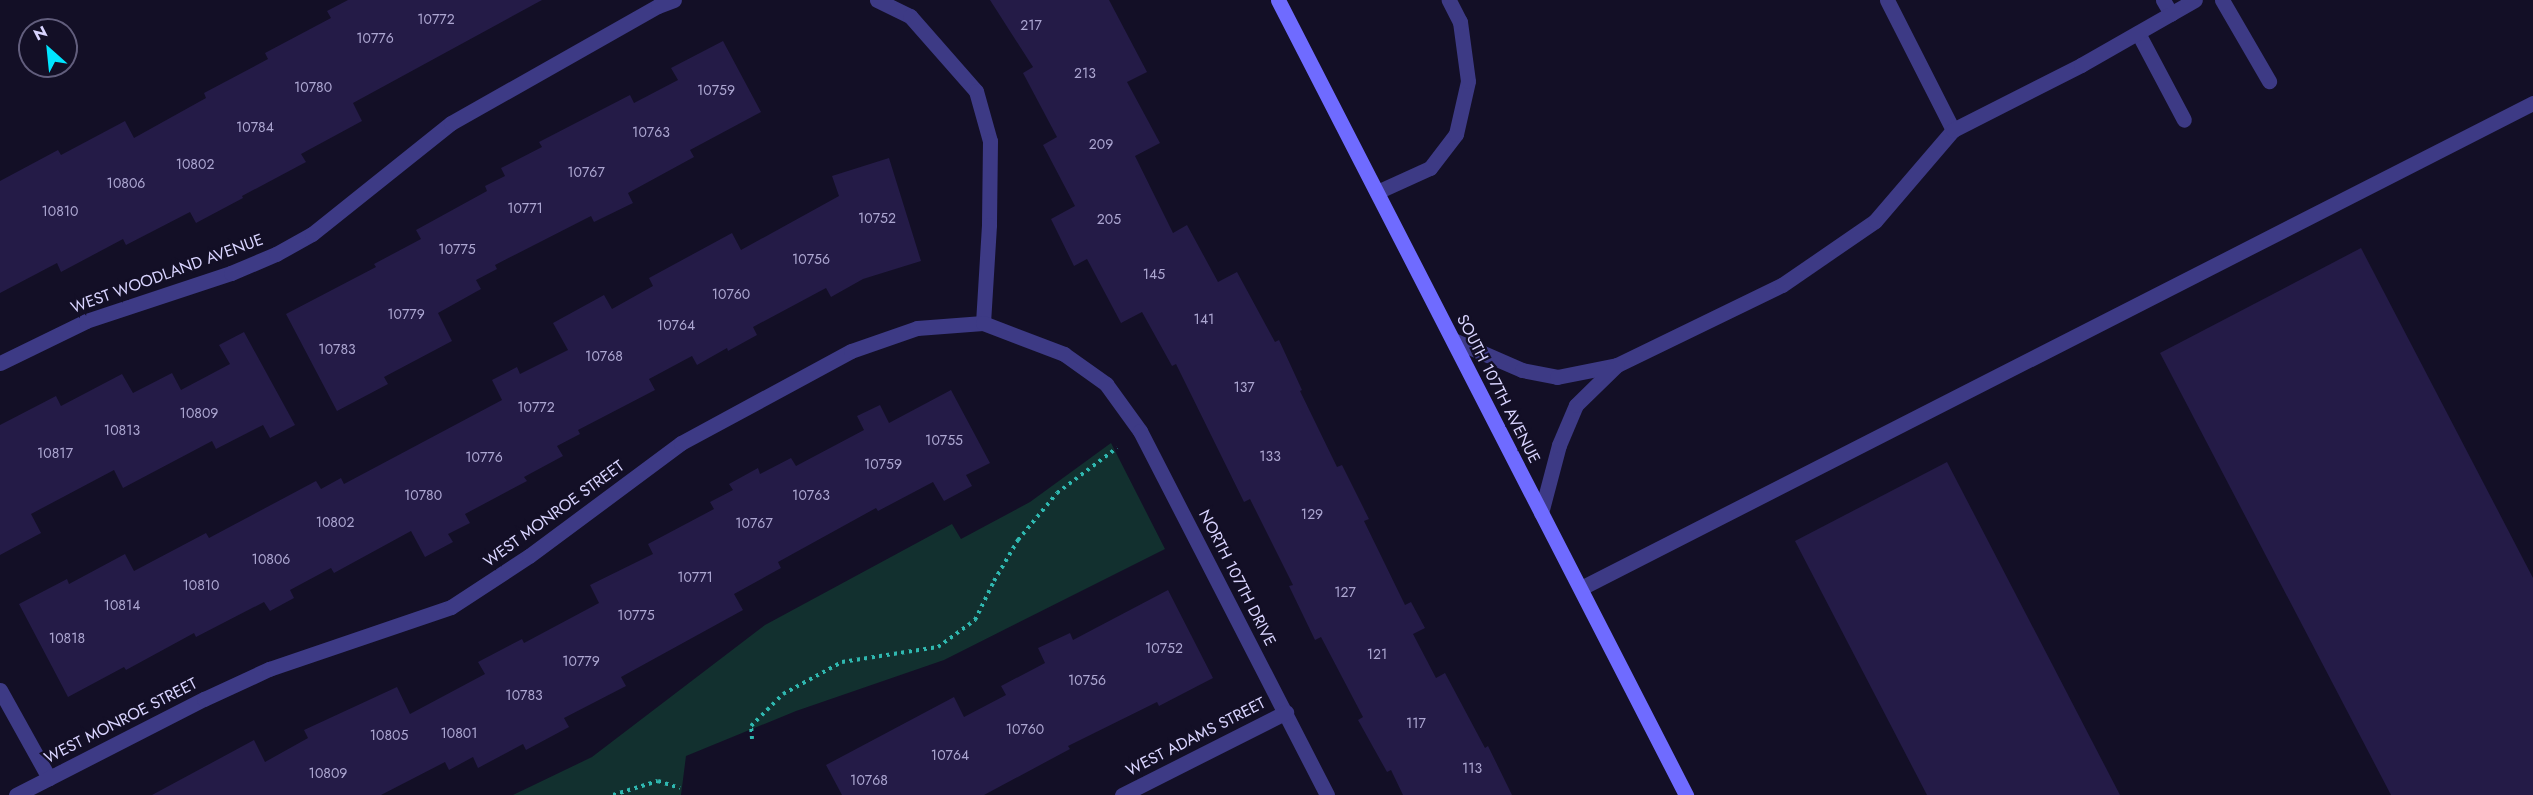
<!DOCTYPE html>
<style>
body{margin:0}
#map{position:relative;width:2533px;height:795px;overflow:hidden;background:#130f26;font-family:Jost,sans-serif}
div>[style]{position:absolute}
.green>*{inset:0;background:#12302f}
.building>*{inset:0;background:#241b47}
.path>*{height:4px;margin-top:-2px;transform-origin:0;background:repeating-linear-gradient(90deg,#2fb8b0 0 3px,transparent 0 7.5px)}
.lane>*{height:15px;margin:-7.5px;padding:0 7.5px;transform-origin:7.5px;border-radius:7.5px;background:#3d3a85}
.street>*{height:15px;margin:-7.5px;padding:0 7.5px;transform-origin:7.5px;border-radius:7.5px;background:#3d3a85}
.secondary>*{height:15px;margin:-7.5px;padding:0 7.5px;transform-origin:7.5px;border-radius:7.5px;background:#6f6bff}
span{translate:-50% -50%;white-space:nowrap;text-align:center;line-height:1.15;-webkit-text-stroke:4.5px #130f26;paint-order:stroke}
.number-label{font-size:14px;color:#aca6d1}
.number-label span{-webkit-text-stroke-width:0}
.street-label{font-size:16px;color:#d9d4ff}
.north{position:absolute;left:18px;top:18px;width:60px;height:60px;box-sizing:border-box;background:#130f26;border:2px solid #625e7d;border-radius:50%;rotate:333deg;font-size:16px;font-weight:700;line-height:24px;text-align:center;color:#d9d4ff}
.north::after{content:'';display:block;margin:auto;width:21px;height:27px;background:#00e5ff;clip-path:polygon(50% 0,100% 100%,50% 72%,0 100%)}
</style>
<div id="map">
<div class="green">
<div style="clip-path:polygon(1111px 443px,1165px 549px,944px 660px,796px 711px,686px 756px,681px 795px,513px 795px,592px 757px,765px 625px,952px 524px,961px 539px,1030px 502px)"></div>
</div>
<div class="building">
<div style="clip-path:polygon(348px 0,542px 0,353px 103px,362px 121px,301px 154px,306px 162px,242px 196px,243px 198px,196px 223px,190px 212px,126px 245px,123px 239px,61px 272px,57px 263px,0 293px,0 181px,58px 150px,61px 155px,125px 121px,134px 138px,206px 98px,204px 93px,268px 59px,265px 53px,331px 18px,327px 11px)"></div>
<div style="clip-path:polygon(990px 0,1109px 0,1147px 72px,1127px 82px,1160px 143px,1135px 156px,1173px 233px,1187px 225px,1218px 282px,1237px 272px,1275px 342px,1279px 340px,1302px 390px,1300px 391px,1337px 467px,1342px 465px,1369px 519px,1364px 521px,1405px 605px,1411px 602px,1425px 628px,1413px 634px,1436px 678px,1445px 673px,1485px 748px,1488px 746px,1512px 795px,1403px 795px,1391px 770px,1387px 772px,1358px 720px,1363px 717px,1321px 637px,1315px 640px,1289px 586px,1293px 585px,1250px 499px,1244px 502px,1176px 364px,1172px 366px,1142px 312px,1121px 323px,1087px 259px,1074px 266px,1051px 219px,1075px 206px,1043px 145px,1057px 137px,1023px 73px,1033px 67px)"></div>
<div style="clip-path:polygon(723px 41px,761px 112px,690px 150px,694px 157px,628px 193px,633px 203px,594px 222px,591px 216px,495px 265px,497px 269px,476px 280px,481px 289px,438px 313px,452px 341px,384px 377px,388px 384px,337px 411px,286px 314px,376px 267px,374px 264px,421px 239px,416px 230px,487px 191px,485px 186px,505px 176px,501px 168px,542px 147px,539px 142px,630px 95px,634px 103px,678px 80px,671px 68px)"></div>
<div style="clip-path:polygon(889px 158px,921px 261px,863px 279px,831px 297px,826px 288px,753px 327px,757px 335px,728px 351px,727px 348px,697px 365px,692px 356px,649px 379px,655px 390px,578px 430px,580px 434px,557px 446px,563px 456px,524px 477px,527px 481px,465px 514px,470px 523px,448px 534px,453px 542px,425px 557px,411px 531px,334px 573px,331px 568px,290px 590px,294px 598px,270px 611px,264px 602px,196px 637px,194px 633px,126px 670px,124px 667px,68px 697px,19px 604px,67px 579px,69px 584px,125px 554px,134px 571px,206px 533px,209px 538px,316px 481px,321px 489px,341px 478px,344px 484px,502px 400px,492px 380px,517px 367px,520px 374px,568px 350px,553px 323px,604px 295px,612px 309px,653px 286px,649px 278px,732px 233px,741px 250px,839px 196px,832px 176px)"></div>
<div style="clip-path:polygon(2361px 248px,2533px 578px,2533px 795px,2391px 795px,2160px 353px)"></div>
<div style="clip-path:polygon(244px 332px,295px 425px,270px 438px,263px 425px,216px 449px,212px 441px,123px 488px,114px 470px,31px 514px,41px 533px,0 555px,0 425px,56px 396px,61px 406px,122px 374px,133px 393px,172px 373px,181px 390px,230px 364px,219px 345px)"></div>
<div style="clip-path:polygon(951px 390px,990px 463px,966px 475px,972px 486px,944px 501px,933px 482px,878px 511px,876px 508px,778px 562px,781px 568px,734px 594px,743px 610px,621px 677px,626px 686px,564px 718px,569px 727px,526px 750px,523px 744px,478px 768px,473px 757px,449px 770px,445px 762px,381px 795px,152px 795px,254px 740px,265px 762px,308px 738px,304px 730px,397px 687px,410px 714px,485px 674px,478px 662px,522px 639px,524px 643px,599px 603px,590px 585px,653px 554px,648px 544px,714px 509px,710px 502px,733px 490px,729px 484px,758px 468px,760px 474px,791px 458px,796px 466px,864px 430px,857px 416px,880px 405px,889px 423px)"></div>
<div style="clip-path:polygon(1947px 462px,2120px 795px,1927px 795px,1795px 541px)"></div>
<div style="clip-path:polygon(1168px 590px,1213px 678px,1159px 706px,1157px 702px,1068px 746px,1070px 749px,984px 795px,842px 795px,826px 765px,954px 697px,964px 717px,1006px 695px,1001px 686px,1045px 663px,1038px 648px,1070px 633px,1073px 640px)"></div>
</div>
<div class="path">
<div style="left:752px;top:739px;width:13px;rotate:-94deg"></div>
<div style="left:751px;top:726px;width:45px;rotate:-45deg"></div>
<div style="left:783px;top:694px;width:67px;rotate:-28.5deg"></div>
<div style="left:842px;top:662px;width:97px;rotate:-8.9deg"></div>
<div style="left:938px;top:647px;width:46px;rotate:-36.1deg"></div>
<div style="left:975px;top:620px;width:43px;rotate:-64deg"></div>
<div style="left:994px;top:581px;width:48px;rotate:-59.7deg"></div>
<div style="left:1018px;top:540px;width:61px;rotate:-50.3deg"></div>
<div style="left:1057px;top:493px;width:75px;rotate:-36.9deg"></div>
<div style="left:613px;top:795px;width:47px;rotate:-17.3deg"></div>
<div style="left:658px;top:781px;width:23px;rotate:18deg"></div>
</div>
<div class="lane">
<div style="left:1887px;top:0;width:146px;rotate:63.1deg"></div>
<div style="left:2163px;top:0;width:16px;rotate:60deg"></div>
<div style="left:2222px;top:0;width:94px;rotate:59.9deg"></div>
<div style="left:2138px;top:33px;width:98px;rotate:62.1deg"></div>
<div style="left:1377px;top:192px;width:58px;rotate:-24.4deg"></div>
<div style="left:1430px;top:168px;width:43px;rotate:-52.6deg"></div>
<div style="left:1456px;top:134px;width:54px;rotate:-77.2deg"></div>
<div style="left:1468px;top:81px;width:60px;rotate:-97.7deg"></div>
<div style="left:1460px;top:22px;width:25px;rotate:-117deg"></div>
<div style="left:1453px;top:340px;width:75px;rotate:23.5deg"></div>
<div style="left:1522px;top:370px;width:36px;rotate:11deg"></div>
<div style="left:1557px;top:377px;width:61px;rotate:-11.3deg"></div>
<div style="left:1617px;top:365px;width:183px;rotate:-25.9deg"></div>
<div style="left:1782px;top:285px;width:113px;rotate:-34.5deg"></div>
<div style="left:1875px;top:221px;width:120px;rotate:-49.4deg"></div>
<div style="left:1953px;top:130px;width:144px;rotate:-26.9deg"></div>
<div style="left:2081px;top:65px;width:131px;rotate:-29.7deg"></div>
<div style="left:1541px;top:513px;width:70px;rotate:-75.2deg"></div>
<div style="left:1559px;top:445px;width:43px;rotate:-67deg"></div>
<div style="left:1576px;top:405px;width:57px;rotate:-44.3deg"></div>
<div style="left:1581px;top:588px;width:1068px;rotate:-27deg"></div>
</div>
<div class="street">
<div style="left:877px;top:0;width:37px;rotate:26deg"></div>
<div style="left:910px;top:16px;width:100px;rotate:48.7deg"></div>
<div style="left:976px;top:91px;width:52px;rotate:74.4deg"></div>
<div style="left:990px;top:141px;width:84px;rotate:90.7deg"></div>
<div style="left:989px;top:225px;width:98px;rotate:93.5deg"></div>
<div style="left:0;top:363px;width:96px;rotate:-26deg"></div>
<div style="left:86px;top:321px;width:153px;rotate:-18.3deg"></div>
<div style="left:231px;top:273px;width:49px;rotate:-22.9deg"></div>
<div style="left:276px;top:254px;width:41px;rotate:-29.1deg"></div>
<div style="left:312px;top:234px;width:178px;rotate:-38.6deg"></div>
<div style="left:451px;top:123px;width:238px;rotate:-29.5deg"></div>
<div style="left:658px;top:6px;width:17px;rotate:-21deg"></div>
<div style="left:0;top:690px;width:101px;rotate:60.9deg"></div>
<div style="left:16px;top:795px;width:211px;rotate:-27.1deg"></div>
<div style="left:204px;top:699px;width:72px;rotate:-24.8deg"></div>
<div style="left:269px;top:669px;width:192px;rotate:-18.8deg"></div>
<div style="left:451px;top:607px;width:93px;rotate:-33.2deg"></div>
<div style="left:529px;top:556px;width:189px;rotate:-36.6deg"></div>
<div style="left:681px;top:443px;width:193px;rotate:-28.4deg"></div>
<div style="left:851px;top:351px;width:70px;rotate:-19.2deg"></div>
<div style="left:917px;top:328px;width:66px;rotate:-4.3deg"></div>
<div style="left:983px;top:323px;width:87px;rotate:20.9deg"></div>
<div style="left:1064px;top:354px;width:52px;rotate:35.5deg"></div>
<div style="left:1106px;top:384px;width:58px;rotate:54.1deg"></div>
<div style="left:1140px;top:431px;width:409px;rotate:62.8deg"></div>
<div style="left:1122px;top:795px;width:184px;rotate:-26.8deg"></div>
</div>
<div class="secondary">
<div style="left:1278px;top:0;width:894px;rotate:62.83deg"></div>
</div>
<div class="number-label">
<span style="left:436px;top:19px">10772</span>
<span style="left:1031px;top:25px">217</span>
<span style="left:375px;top:38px">10776</span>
<span style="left:1085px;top:73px">213</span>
<span style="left:313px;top:87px">10780</span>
<span style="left:716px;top:90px">10759</span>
<span style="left:255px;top:127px">10784</span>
<span style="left:651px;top:132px">10763</span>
<span style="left:1101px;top:144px">209</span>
<span style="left:195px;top:164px">10802</span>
<span style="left:586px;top:172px">10767</span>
<span style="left:126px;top:183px">10806</span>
<span style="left:525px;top:208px">10771</span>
<span style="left:60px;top:211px">10810</span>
<span style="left:877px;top:218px">10752</span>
<span style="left:1109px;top:219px">205</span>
<span style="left:457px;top:249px">10775</span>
<span style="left:811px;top:259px">10756</span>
<span style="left:1154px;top:274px">145</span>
<span style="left:731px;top:294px">10760</span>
<span style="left:406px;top:314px">10779</span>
<span style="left:1204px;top:319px">141</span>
<span style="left:676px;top:325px">10764</span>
<span style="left:337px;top:349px">10783</span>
<span style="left:604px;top:356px">10768</span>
<span style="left:1244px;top:387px">137</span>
<span style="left:536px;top:407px">10772</span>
<span style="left:199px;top:413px">10809</span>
<span style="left:122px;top:430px">10813</span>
<span style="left:944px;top:440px">10755</span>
<span style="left:55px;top:453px">10817</span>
<span style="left:1270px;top:456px">133</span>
<span style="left:484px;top:457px">10776</span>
<span style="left:883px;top:464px">10759</span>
<span style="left:423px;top:495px">10780</span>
<span style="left:811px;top:495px">10763</span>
<span style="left:1312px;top:514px">129</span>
<span style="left:335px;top:522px">10802</span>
<span style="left:754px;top:523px">10767</span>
<span style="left:271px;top:559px">10806</span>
<span style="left:695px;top:577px">10771</span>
<span style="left:201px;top:585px">10810</span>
<span style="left:1345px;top:592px">127</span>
<span style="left:122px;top:605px">10814</span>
<span style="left:636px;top:615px">10775</span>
<span style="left:67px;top:638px">10818</span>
<span style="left:1164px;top:648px">10752</span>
<span style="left:1377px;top:654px">121</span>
<span style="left:581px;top:661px">10779</span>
<span style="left:1087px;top:680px">10756</span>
<span style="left:524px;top:695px">10783</span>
<span style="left:1416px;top:723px">117</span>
<span style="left:1025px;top:729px">10760</span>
<span style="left:459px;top:733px">10801</span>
<span style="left:389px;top:735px">10805</span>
<span style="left:950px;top:755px">10764</span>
<span style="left:1472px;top:768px">113</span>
<span style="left:328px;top:773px">10809</span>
<span style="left:869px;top:780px">10768</span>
</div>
<div class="street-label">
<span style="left:167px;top:274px;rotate:-20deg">WEST WOODLAND AVENUE</span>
<span style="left:1498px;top:389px;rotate:63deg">SOUTH 107TH AVENUE</span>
<span style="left:554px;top:514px;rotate:-36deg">WEST MONROE STREET</span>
<span style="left:1237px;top:578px;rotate:63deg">NORTH 107TH DRIVE</span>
<span style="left:121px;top:721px;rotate:-27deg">WEST MONROE STREET</span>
<span style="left:1196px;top:737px;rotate:-27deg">WEST ADAMS STREET</span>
</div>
<div class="north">N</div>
</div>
